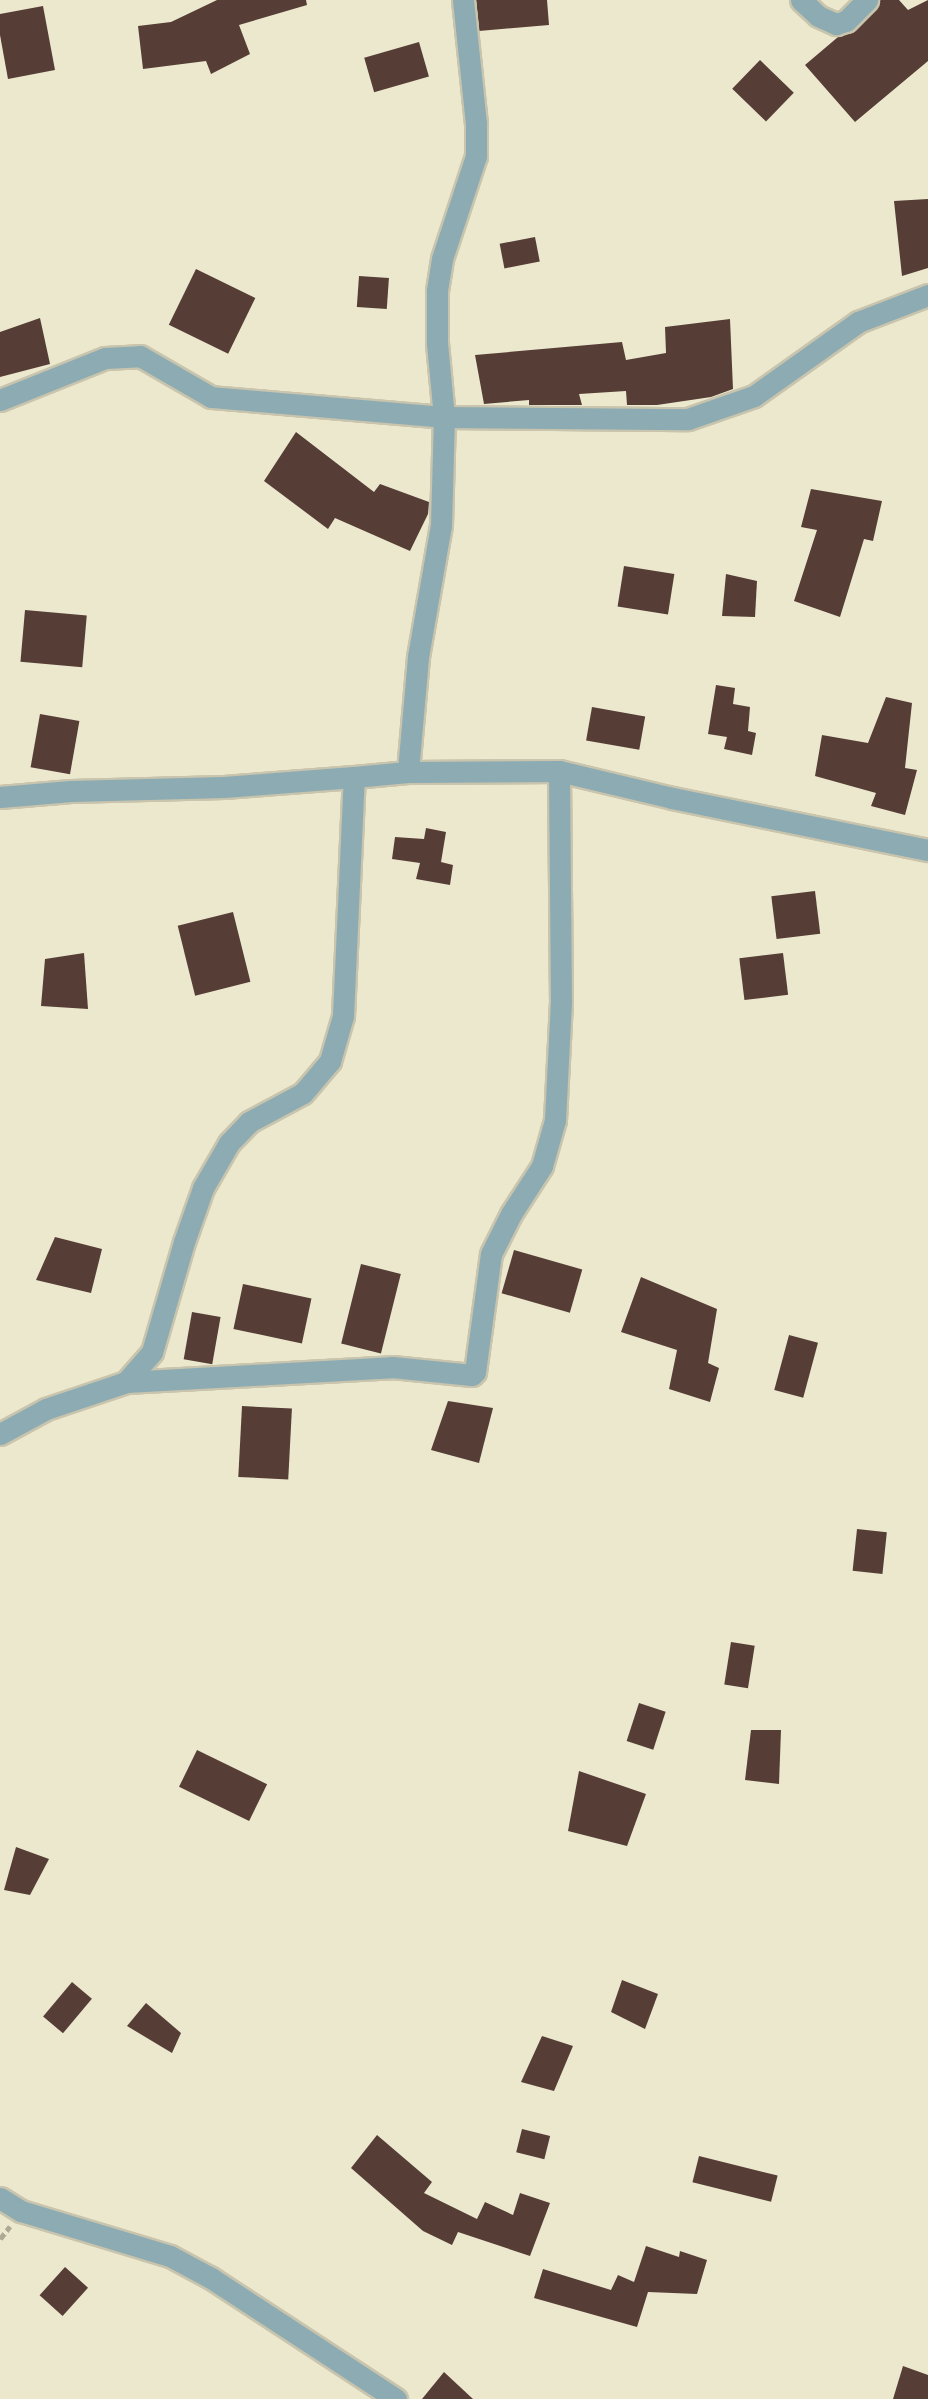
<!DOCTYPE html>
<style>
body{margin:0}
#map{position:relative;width:928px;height:2399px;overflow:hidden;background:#ece8ce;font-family:Manrope,sans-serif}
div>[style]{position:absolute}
.building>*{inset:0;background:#563e37;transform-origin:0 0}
.path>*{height:4.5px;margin-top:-2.25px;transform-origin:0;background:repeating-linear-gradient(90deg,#aca994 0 7px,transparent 0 10.5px)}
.roads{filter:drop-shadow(2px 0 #c8c4ad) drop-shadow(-2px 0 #c8c4ad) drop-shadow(0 2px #c8c4ad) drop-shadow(0 -2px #c8c4ad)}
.minor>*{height:21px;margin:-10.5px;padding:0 10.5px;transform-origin:10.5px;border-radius:10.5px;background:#8cabb2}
span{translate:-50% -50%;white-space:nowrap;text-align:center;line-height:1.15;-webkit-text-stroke:7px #ece8ce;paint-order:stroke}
</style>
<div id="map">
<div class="building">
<div style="clip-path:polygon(217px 0,306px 0,307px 5px,239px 25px,250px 54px,211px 74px,206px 61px,143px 69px,138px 26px,171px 22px)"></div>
<div style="clip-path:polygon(476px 0,547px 0,549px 25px,479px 31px)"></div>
<div style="clip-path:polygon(880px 0,899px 0,908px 10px,928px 0,928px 61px,855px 122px,805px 65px,838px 37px,855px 30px,876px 9px)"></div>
<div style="clip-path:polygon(43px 6px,55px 70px,8px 79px,0 35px,0 14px)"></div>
<div style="left:419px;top:42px;width:36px;height:57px;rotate:74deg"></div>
<div style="left:760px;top:60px;width:47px;height:40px;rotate:44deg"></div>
<div style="clip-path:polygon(928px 199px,928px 268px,902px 276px,894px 201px)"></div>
<div style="left:535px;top:237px;width:25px;height:36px;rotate:79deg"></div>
<div style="left:196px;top:269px;width:66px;height:62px;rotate:26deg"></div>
<div style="left:359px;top:276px;width:30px;height:31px;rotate:4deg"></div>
<div style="clip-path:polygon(40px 318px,50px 364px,0 377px,0 332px)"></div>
<div style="clip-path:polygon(730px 319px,733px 389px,711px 397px,657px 405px,627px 405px,626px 391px,579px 394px,582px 405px,529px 405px,529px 400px,484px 404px,475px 355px,622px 342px,626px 360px,666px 353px,665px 327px)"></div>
<div style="clip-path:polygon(296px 432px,374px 492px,380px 484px,429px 502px,428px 514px,410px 551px,335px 518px,328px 529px,264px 481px)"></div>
<div style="clip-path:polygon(811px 489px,882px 501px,873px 541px,864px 539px,840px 617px,794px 601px,817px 530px,801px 527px)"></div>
<div style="left:624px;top:566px;width:51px;height:41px;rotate:9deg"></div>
<div style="clip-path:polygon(726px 574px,757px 581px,755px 617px,722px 616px)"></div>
<div style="left:25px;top:610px;width:62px;height:52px;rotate:5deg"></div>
<div style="clip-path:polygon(716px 685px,735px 688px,733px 704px,750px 707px,748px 731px,756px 733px,752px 755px,724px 749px,727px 737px,708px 734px)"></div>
<div style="clip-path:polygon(886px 697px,912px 703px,905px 768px,917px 770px,905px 815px,871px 806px,876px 793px,815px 776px,822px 735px,868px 743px)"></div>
<div style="left:592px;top:707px;width:54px;height:34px;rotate:10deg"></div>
<div style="left:40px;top:714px;width:40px;height:54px;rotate:10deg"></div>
<div style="clip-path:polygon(426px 828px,446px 832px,441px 862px,453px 865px,450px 885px,416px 879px,420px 863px,392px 859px,395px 837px,424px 839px)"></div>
<div style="left:815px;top:891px;width:43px;height:44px;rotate:83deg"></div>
<div style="left:233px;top:912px;width:72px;height:57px;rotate:76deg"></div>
<div style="clip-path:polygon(84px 953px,88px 1009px,41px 1006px,45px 959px)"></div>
<div style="left:783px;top:953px;width:42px;height:44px;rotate:83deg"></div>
<div style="clip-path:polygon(55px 1237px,102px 1249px,91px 1293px,36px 1280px)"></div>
<div style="left:514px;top:1250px;width:71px;height:45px;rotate:16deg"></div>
<div style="left:361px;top:1264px;width:41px;height:82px;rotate:14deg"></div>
<div style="clip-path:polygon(641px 1277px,717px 1309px,708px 1363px,719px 1368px,710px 1402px,669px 1389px,677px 1350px,621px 1332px)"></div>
<div style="left:243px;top:1284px;width:70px;height:46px;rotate:12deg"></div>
<div style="left:192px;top:1312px;width:29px;height:48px;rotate:10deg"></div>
<div style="left:789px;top:1335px;width:30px;height:57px;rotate:15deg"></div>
<div style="clip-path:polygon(448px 1401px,493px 1408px,479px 1463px,431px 1450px)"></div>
<div style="left:242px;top:1406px;width:50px;height:71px;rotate:3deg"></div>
<div style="left:857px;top:1529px;width:30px;height:42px;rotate:6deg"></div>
<div style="left:731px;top:1642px;width:24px;height:43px;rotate:9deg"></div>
<div style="left:639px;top:1703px;width:28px;height:40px;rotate:18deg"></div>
<div style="clip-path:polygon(751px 1730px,781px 1730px,779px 1784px,745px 1780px)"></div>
<div style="left:197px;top:1750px;width:78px;height:41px;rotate:26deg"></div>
<div style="clip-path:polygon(579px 1771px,646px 1794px,627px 1846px,568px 1831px)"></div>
<div style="clip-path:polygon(16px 1847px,49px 1859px,30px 1895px,4px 1890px)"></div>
<div style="clip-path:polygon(622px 1980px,658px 1994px,645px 2029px,611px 2012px)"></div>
<div style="left:72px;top:1982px;width:26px;height:45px;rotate:40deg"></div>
<div style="clip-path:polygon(146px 2003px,181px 2033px,172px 2053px,127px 2026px)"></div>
<div style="clip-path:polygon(542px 2036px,573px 2046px,554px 2091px,521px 2082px)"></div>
<div style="left:522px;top:2129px;width:29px;height:24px;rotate:14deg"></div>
<div style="clip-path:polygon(377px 2135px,432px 2182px,424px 2193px,477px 2219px,485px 2202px,513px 2215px,520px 2193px,550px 2203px,530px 2256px,458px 2232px,452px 2245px,423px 2231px,351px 2168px)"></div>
<div style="left:699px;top:2156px;width:81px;height:27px;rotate:14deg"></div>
<div style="clip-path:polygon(646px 2246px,679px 2257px,680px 2251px,707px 2260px,697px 2294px,648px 2292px,637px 2327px,534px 2298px,543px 2269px,611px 2290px,618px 2275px,634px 2282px)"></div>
<div style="left:65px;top:2267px;width:31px;height:38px;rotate:42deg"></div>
<div style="clip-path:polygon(903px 2366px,928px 2375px,928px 2399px,893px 2399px)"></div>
<div style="clip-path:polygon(444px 2372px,473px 2399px,422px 2399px)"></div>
</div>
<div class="path">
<div style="left:0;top:2239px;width:16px;rotate:-52deg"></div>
</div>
<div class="roads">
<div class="minor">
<div style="left:463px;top:0;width:124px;rotate:84deg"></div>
<div style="left:476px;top:123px;width:33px;rotate:90deg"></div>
<div style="left:476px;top:156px;width:108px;rotate:108.3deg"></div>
<div style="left:442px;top:259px;width:33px;rotate:99deg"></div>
<div style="left:437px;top:292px;width:51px;rotate:90deg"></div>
<div style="left:437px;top:343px;width:74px;rotate:84.6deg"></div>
<div style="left:444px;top:417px;width:244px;rotate:0.5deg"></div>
<div style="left:688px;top:419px;width:70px;rotate:-19.2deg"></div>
<div style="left:754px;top:396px;width:128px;rotate:-35.4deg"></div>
<div style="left:858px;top:322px;width:75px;rotate:-21.1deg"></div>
<div style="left:801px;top:0;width:23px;rotate:43deg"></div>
<div style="left:818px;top:16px;width:20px;rotate:24deg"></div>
<div style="left:836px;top:24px;width:10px;rotate:-17deg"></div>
<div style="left:846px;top:21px;width:30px;rotate:-45deg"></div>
<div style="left:0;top:400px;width:113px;rotate:-21.8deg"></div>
<div style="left:105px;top:358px;width:35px;rotate:-3deg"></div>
<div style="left:140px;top:356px;width:82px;rotate:30deg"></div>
<div style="left:211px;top:397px;width:234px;rotate:4.9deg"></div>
<div style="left:444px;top:417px;width:108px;rotate:91.6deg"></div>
<div style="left:441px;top:525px;width:134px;rotate:99.9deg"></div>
<div style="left:418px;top:657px;width:115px;rotate:95deg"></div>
<div style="left:0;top:797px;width:71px;rotate:-4.8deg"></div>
<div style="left:71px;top:791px;width:153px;rotate:-1.5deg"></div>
<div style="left:224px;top:787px;width:130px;rotate:-4.4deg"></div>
<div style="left:126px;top:1382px;width:266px;rotate:-3.2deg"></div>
<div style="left:392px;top:1367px;width:80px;rotate:5.7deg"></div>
<div style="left:472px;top:1375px;width:4px;rotate:-45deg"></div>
<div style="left:475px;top:1372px;width:119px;rotate:-82.3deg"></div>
<div style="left:491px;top:1254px;width:45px;rotate:-63.4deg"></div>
<div style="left:511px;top:1214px;width:57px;rotate:-57.1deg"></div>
<div style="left:542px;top:1166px;width:48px;rotate:-74.2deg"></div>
<div style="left:555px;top:1120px;width:117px;rotate:-87.1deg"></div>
<div style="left:561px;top:1003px;width:232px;rotate:-90.5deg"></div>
<div style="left:0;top:1434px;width:52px;rotate:-28.5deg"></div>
<div style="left:46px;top:1409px;width:84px;rotate:-18.6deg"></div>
<div style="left:126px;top:1382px;width:40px;rotate:-49deg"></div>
<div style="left:152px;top:1352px;width:115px;rotate:-73.8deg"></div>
<div style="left:184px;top:1242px;width:57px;rotate:-70.6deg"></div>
<div style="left:203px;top:1188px;width:52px;rotate:-60deg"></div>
<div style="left:229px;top:1143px;width:29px;rotate:-46deg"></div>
<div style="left:249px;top:1122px;width:61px;rotate:-28.2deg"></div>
<div style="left:303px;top:1093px;width:42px;rotate:-49.8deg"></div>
<div style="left:330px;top:1061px;width:47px;rotate:-73.9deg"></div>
<div style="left:343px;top:1016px;width:239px;rotate:-87.4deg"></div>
<div style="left:354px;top:777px;width:54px;rotate:-5.3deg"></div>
<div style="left:408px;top:772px;width:151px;rotate:-0.4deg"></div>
<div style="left:559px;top:771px;width:116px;rotate:13.4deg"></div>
<div style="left:672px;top:798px;width:261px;rotate:11.5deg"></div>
<div style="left:0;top:2198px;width:25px;rotate:32deg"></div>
<div style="left:21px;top:2211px;width:156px;rotate:16.8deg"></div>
<div style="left:170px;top:2256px;width:47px;rotate:28.2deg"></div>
<div style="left:211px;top:2278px;width:221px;rotate:33.2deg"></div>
</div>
</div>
</div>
